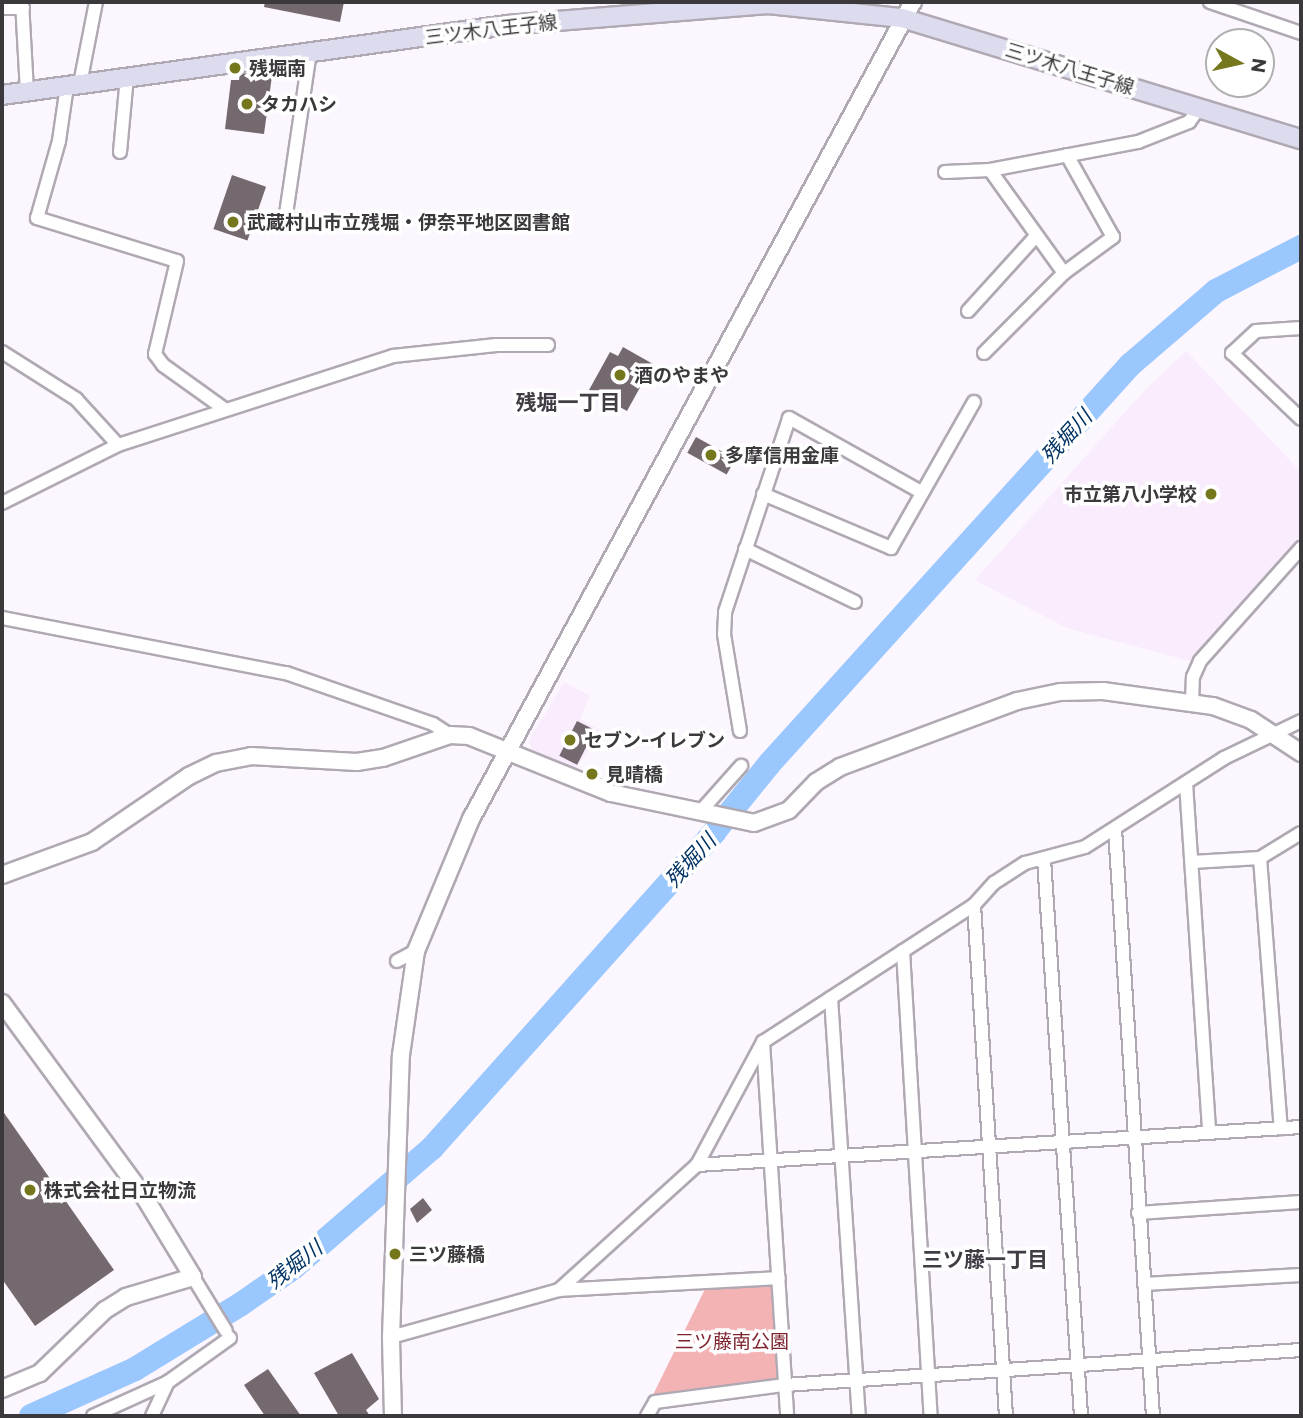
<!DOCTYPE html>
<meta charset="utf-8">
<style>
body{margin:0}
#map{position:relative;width:1303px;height:1418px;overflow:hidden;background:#fcf6fe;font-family:Commissioner,"Noto Sans JP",sans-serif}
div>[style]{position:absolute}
.built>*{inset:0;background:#f8ecfd}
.green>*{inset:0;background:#f3b2b4}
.river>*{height:24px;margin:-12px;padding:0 12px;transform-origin:12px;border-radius:12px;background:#99c7fe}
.building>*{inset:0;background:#74696f;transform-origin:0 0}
.roads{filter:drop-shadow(2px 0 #b0a9b3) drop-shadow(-2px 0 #b0a9b3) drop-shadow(0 2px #b0a9b3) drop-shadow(0 -2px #b0a9b3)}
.minor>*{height:12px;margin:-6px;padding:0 6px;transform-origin:6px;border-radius:6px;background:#fff}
.tertiary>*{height:16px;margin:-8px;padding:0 8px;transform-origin:8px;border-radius:8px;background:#fff}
.secondary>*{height:18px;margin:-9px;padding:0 9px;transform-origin:9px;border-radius:9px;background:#dddcef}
.dots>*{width:19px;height:19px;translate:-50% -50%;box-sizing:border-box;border:4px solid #fff;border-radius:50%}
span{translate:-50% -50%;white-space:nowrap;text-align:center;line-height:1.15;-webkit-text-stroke:7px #fff;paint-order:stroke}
.street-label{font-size:19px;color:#3c393d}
.poi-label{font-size:19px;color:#3c393d;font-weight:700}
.left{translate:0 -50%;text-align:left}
.right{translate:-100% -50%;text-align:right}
.park-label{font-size:19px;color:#7d242f}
.neighbourhood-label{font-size:21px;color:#423d45;font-weight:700}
.water-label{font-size:21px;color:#033464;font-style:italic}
.frame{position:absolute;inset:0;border:4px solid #3c393d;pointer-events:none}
.north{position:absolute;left:1205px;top:28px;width:70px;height:70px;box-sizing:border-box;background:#fff;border:2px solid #b1b0b1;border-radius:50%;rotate:98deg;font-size:19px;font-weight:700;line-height:28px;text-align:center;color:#3c393d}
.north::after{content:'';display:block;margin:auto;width:24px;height:32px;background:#75771d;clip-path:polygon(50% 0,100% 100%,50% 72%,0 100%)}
</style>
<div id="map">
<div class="built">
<div style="clip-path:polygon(1186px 351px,1301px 472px,1301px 542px,1194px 662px,1067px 628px,975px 580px,1145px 390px)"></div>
<div style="clip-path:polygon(564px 682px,590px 696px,580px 719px,603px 732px,575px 769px,532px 751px,529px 741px)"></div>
</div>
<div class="green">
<div style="clip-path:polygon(777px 1281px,782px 1382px,651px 1399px,707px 1285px)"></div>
</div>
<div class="river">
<div style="left:31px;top:1416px;width:114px;rotate:-24.3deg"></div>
<div style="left:135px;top:1369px;width:124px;rotate:-31.5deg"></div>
<div style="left:241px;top:1304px;width:63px;rotate:-34.7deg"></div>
<div style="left:293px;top:1268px;width:184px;rotate:-40.8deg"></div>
<div style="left:432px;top:1148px;width:425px;rotate:-48.2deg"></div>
<div style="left:715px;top:831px;width:87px;rotate:-51deg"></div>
<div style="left:770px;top:763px;width:537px;rotate:-47.87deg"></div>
<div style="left:1130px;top:365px;width:113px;rotate:-40.7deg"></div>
<div style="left:1216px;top:291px;width:96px;rotate:-27.4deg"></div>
</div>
<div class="building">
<div style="clip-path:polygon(265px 2px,344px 2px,340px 22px,264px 7px)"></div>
<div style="clip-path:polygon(240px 73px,272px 76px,264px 134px,225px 129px,231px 80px,239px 80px)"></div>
<div style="left:232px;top:175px;width:36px;height:57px;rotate:19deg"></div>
<div style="clip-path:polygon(623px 347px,653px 364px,627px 411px,589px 390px,610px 352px,618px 356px)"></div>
<div style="left:696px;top:437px;width:45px;height:18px;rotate:29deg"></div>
<div style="left:577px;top:721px;width:20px;height:39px;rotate:27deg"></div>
<div style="clip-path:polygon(2px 1110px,114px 1270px,35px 1326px,2px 1279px)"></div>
<div style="clip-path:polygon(423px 1198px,432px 1210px,417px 1223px,410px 1209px)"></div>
<div style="clip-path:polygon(352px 1353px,379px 1399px,366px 1410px,370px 1416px,339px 1416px,314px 1373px)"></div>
<div style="clip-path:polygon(268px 1369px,301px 1416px,265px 1416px,244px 1385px)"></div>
</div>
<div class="roads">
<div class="minor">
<div style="left:22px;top:2px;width:90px;rotate:86.8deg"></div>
<div style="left:1210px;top:2px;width:96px;rotate:18.8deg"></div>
<div style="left:2px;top:8px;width:21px"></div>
<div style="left:80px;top:84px;width:84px;rotate:-79deg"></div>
<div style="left:67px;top:86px;width:56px;rotate:98.3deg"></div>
<div style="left:59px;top:141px;width:80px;rotate:105.9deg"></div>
<div style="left:37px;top:218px;width:146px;rotate:17.1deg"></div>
<div style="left:177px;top:261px;width:96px;rotate:103.3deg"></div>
<div style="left:155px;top:354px;width:14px;rotate:54deg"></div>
<div style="left:163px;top:365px;width:74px;rotate:35.6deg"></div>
<div style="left:120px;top:152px;width:75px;rotate:-84.7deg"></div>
<div style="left:990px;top:170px;width:127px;rotate:54.3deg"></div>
<div style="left:1064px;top:273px;width:61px;rotate:-36.3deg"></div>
<div style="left:1113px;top:237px;width:94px;rotate:-119.3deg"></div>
<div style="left:945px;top:172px;width:45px;rotate:-2.5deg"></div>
<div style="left:990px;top:170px;width:151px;rotate:-10.7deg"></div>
<div style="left:1138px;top:142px;width:55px;rotate:-21.4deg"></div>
<div style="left:1189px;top:122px;width:17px;rotate:-54deg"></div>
<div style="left:286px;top:214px;width:164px;rotate:-81.6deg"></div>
<div style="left:968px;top:311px;width:101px;rotate:-47.8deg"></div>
<div style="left:1301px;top:328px;width:45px;rotate:176.2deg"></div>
<div style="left:1256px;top:331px;width:33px;rotate:137deg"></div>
<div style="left:1232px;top:353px;width:95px;rotate:43.7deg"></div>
<div style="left:2px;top:352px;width:88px;rotate:32.4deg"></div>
<div style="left:76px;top:399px;width:62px;rotate:47.6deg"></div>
<div style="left:984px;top:353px;width:113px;rotate:-45deg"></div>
<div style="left:763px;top:494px;width:139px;rotate:22.9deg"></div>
<div style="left:891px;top:548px;width:168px;rotate:-60.4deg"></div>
<div style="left:2px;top:503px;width:130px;rotate:-26.6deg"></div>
<div style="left:118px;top:445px;width:289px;rotate:-17.9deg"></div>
<div style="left:393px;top:356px;width:104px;rotate:-6.1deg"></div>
<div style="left:496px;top:345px;width:52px"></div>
<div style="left:745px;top:549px;width:122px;rotate:25.7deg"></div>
<div style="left:2px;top:618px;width:289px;rotate:11deg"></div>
<div style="left:286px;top:673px;width:156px;rotate:19.1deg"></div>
<div style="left:433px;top:724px;width:20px;rotate:33deg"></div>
<div style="left:1192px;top:703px;width:26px;rotate:-88deg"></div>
<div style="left:1193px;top:677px;width:17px;rotate:-66deg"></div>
<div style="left:1200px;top:661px;width:152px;rotate:-48.2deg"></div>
<div style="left:740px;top:731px;width:98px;rotate:-99.4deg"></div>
<div style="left:724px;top:634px;width:22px;rotate:-87deg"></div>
<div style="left:725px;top:612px;width:204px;rotate:-71.7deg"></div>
<div style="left:789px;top:418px;width:151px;rotate:29.3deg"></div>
<div style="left:1186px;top:783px;width:350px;rotate:86.2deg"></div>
<div style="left:700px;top:812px;width:62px;rotate:-48.3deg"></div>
<div style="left:1115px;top:829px;width:588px;rotate:86.3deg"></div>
<div style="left:1260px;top:858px;width:271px;rotate:85.6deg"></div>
<div style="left:1044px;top:859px;width:558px;rotate:86.2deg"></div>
<div style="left:1192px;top:862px;width:68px;rotate:-3.4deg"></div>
<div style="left:1260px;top:858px;width:48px;rotate:-31.4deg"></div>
<div style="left:974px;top:905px;width:512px;rotate:86.42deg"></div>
<div style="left:903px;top:951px;width:466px;rotate:86.6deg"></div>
<div style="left:397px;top:961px;width:21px;rotate:-28deg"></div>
<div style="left:831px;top:998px;width:419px;rotate:86.2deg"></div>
<div style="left:763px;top:1042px;width:375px;rotate:86.3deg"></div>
<div style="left:697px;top:1165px;width:605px;rotate:-3.6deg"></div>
<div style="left:1138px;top:1213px;width:163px;rotate:-3.9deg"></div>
<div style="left:193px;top:1277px;width:63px;rotate:58.6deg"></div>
<div style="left:1144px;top:1284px;width:157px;rotate:-3.3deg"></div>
<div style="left:559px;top:1290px;width:186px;rotate:-42.2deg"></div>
<div style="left:697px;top:1165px;width:140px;rotate:-61.8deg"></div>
<div style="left:763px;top:1042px;width:252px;rotate:-33deg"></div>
<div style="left:974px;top:905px;width:30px;rotate:-48deg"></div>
<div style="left:994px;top:883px;width:37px;rotate:-33deg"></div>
<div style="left:1025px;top:863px;width:62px;rotate:-14.9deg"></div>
<div style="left:1085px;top:847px;width:165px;rotate:-32.6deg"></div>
<div style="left:1224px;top:758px;width:85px;rotate:-25.7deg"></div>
<div style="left:391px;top:1337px;width:174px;rotate:-15.6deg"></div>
<div style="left:559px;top:1290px;width:220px;rotate:-3.1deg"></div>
<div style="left:93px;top:1416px;width:82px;rotate:-24.4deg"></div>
<div style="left:168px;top:1382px;width:76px;rotate:-35.4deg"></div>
<div style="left:152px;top:1416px;width:38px;rotate:-65deg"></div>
<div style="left:647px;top:1416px;width:16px;rotate:-60deg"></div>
<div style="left:655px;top:1402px;width:131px;rotate:-7.5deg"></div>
<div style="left:785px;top:1385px;width:517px;rotate:-3.88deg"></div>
</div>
<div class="tertiary">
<div style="left:2px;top:875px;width:96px;rotate:-20.1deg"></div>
<div style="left:92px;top:842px;width:117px;rotate:-34.2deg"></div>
<div style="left:189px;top:776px;width:30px;rotate:-26deg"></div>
<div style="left:216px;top:763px;width:36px;rotate:-11deg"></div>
<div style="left:251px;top:756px;width:106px;rotate:3.2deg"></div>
<div style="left:357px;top:762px;width:26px;rotate:-9deg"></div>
<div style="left:383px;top:758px;width:71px;rotate:-18.9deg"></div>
<div style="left:450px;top:735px;width:19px;rotate:3deg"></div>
<div style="left:469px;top:736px;width:153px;rotate:21.9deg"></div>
<div style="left:611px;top:793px;width:146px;rotate:11.8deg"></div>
<div style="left:754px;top:823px;width:37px;rotate:-20deg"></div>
<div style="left:789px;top:810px;width:39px;rotate:-46deg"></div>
<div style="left:816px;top:782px;width:28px;rotate:-32deg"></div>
<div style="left:840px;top:767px;width:189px;rotate:-20.4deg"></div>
<div style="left:1017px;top:701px;width:44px;rotate:-11.8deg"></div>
<div style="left:1060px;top:692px;width:43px;rotate:-1.3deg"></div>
<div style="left:1103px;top:691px;width:111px;rotate:7.8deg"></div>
<div style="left:1213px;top:706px;width:40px;rotate:20.2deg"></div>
<div style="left:1251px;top:720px;width:60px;rotate:33.4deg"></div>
<div style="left:2px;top:1003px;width:242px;rotate:53.7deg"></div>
<div style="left:145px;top:1198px;width:92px;rotate:58.7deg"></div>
<div style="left:193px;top:1277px;width:70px;rotate:163.4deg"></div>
<div style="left:126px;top:1297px;width:25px;rotate:148deg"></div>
<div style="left:105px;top:1310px;width:91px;rotate:135.9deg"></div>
<div style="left:40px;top:1373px;width:41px;rotate:157.2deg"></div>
<div style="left:393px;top:1416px;width:79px;rotate:-91.5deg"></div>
<div style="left:391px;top:1337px;width:282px;rotate:-88deg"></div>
<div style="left:401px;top:1055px;width:105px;rotate:-81.8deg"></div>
<div style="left:416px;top:951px;width:143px;rotate:-67.4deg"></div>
<div style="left:471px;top:819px;width:929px;rotate:-61.59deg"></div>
</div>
<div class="secondary">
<div style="left:2px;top:95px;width:510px;rotate:-7.89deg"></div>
<div style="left:507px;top:25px;width:262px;rotate:-4.6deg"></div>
<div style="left:768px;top:4px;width:135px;rotate:6deg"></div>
<div style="left:902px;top:18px;width:417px;rotate:16.9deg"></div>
</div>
</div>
<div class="dots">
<div style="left:235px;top:68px;background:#75771d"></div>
<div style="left:247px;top:104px;background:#75771d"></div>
<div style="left:233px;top:222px;background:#75771d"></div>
<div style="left:620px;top:375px;background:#75771d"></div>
<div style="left:711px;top:455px;background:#75771d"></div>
<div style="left:1211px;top:494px;background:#75771d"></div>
<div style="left:570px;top:740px;background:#75771d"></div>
<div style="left:592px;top:774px;background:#75771d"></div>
<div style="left:30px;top:1190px;background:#75771d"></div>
<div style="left:395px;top:1254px;background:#75771d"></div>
</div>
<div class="street-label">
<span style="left:491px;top:29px;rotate:-7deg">三ツ木八王子線</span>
<span style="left:1070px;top:68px;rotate:17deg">三ツ木八王子線</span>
</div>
<div class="poi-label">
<span class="left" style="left:249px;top:68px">残堀南</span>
<span class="left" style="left:261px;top:104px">タカハシ</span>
<span class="left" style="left:247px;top:222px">武蔵村山市立残堀・伊奈平地区図書館</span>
<span class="left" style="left:634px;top:375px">酒のやまや</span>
<span class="left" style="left:725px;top:455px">多摩信用金庫</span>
<span class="right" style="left:1197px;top:494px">市立第八小学校</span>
<span class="left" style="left:584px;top:740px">セブン-イレブン</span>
<span class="left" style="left:606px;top:774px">見晴橋</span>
<span class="left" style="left:44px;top:1190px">株式会社日立物流</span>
<span class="left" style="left:409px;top:1254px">三ツ藤橋</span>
</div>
<div class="park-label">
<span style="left:732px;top:1341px">三ツ藤南公園</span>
</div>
<div class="neighbourhood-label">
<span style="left:568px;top:402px">残堀一丁目</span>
<span style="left:985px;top:1259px">三ツ藤一丁目</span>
</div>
<div class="water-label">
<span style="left:1066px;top:436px;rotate:-48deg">残堀川</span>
<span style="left:690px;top:860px;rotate:-48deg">残堀川</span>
<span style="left:294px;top:1264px;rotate:-38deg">残堀川</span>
</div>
<div class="frame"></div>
<div class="north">N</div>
</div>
